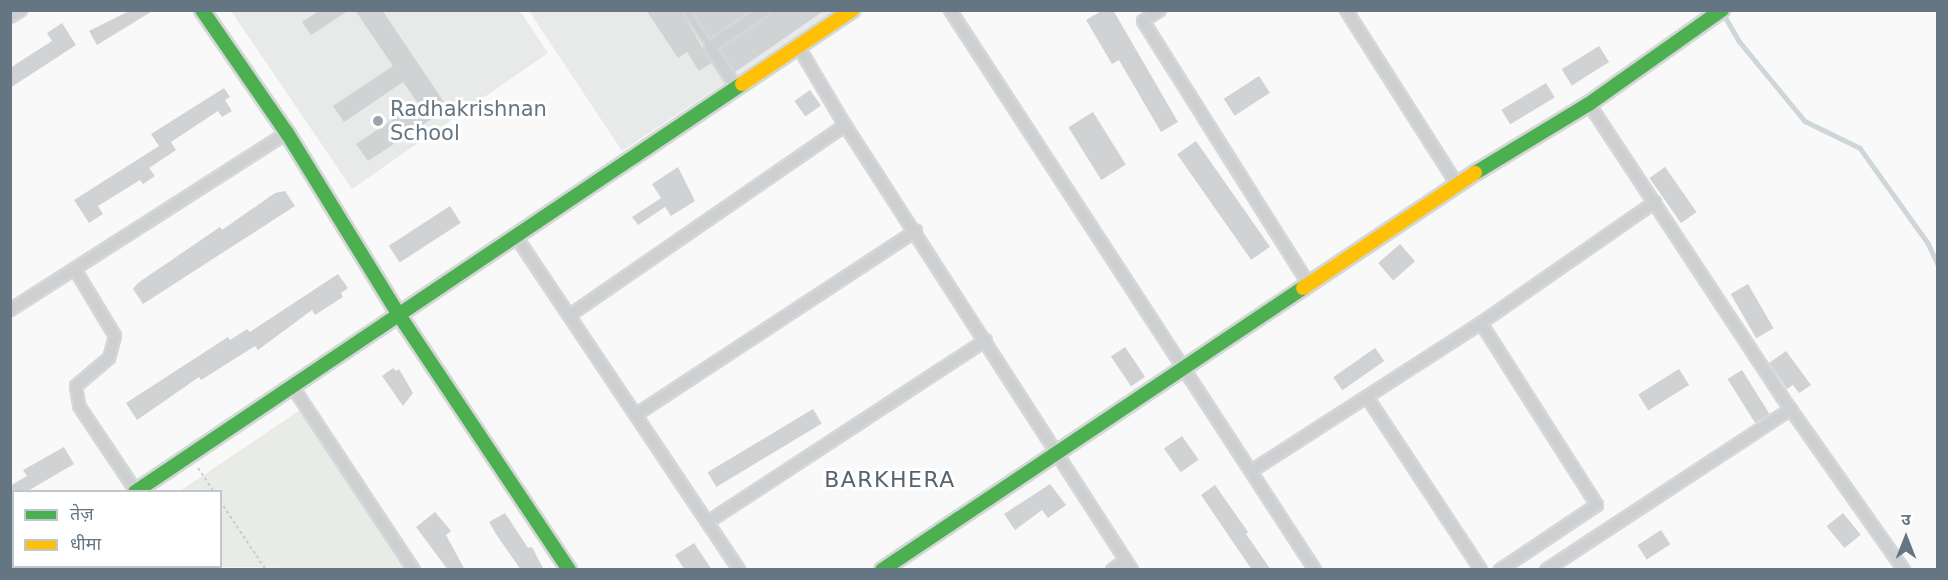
<!DOCTYPE html>
<meta charset="utf-8">
<style>
body{margin:0}
#map{position:relative;width:1948px;height:580px;overflow:hidden;background:#f9f9f9;font-family:"DejaVu Sans","Noto Sans Devanagari",sans-serif}
div>[style]{position:absolute}
.built>*{inset:0;background:#e8e9e9}
.green>*{inset:0;background:#e8ebe6}
.stream>*{height:4.5px;margin:-2.25px;padding:0 2.25px;transform-origin:2.25px;border-radius:2.25px;background:#ced6d9}
.building>*{inset:0;background:#d0d2d3;transform-origin:0 0}
.path>*{height:2px;margin-top:-1px;transform-origin:0;background:repeating-linear-gradient(90deg,#cbcccd 0 3px,transparent 0 6px)}
.roads{filter:drop-shadow(2px 0 #d5d6d7) drop-shadow(-2px 0 #d5d6d7) drop-shadow(0 2px #d5d6d7) drop-shadow(0 -2px #d5d6d7)}
.lane>*{height:5px;margin:-2.5px;padding:0 2.5px;transform-origin:2.5px;border-radius:2.5px;background:#cecfd0}
.street>*{height:10px;margin:-5px;padding:0 5px;transform-origin:5px;border-radius:5px;background:#cecfd0}
.fast>*{height:14px;margin:-7px;padding:0 7px;transform-origin:7px;border-radius:7px;background:#4caf50}
.slow>*{height:14px;margin:-7px;padding:0 7px;transform-origin:7px;border-radius:7px;background:#ffc107}
.dots>*{width:16px;height:16px;translate:-50% -50%;box-sizing:border-box;border:3px solid #fff;border-radius:50%}
span{translate:-50% -50%;white-space:nowrap;text-align:center;line-height:1.15;-webkit-text-stroke:6px #fff;paint-order:stroke}
.poi-label{font-size:21px;color:#657683}
.left{translate:0 -50%;text-align:left}
.neighbourhood-label{font-size:22px;color:#57646e;letter-spacing:1.5px}
.frame{position:absolute;inset:0;border:12px solid #657683;pointer-events:none}
.legend{position:absolute;left:12px;top:490px;width:210px;height:78px;box-sizing:border-box;background:#fff;border:2px solid #c1c8cd;margin:0;padding:8px 10px;list-style:none;font-size:18px;color:#657683}
.legend li{display:flex;align-items:center;gap:12px;height:30px}
.legend b{width:30px;border:2px solid #c1c8cd}
.north{position:absolute;left:1876px;top:508px;width:60px;height:60px;-webkit-text-stroke:4px #fff;paint-order:stroke;rotate:0deg;font-size:16px;font-weight:700;line-height:24px;text-align:center;color:#657683}
.north::after{content:'';display:block;margin:auto;width:21px;height:27px;background:#657683;clip-path:polygon(50% 0,100% 100%,50% 72%,0 100%)}
</style>
<div id="map">
<div class="built">
<div style="clip-path:polygon(231px 11px,520px 11px,548px 53px,352px 189px)"></div>
<div style="clip-path:polygon(529px 11px,833px 11px,622px 151px)"></div>
</div>
<div class="green">
<div style="clip-path:polygon(300px 410px,403px 569px,195px 567px,220px 566px,220px 492px,180px 491px)"></div>
<div style="clip-path:polygon(59px 567px,185px 566px,187px 569px,55px 569px)"></div>
</div>
<div class="stream">
<div style="left:1723px;top:13px;width:32px;rotate:60deg"></div>
<div style="left:1739px;top:41px;width:104px;rotate:50.5deg"></div>
<div style="left:1805px;top:121px;width:61px;rotate:26.1deg"></div>
<div style="left:1860px;top:148px;width:117px;rotate:54.4deg"></div>
<div style="left:1928px;top:243px;width:23px;rotate:65deg"></div>
</div>
<div class="building">
<div style="clip-path:polygon(131px 10px,154px 10px,97px 45px,89px 31px)"></div>
<div style="clip-path:polygon(320px 10px,349px 10px,311px 35px,302px 22px)"></div>
<div style="clip-path:polygon(355px 10px,382px 10px,448px 108px,368px 161px,356px 144px,418px 103px,403px 82px,344px 122px,333px 106px,393px 66px)"></div>
<div style="clip-path:polygon(646px 10px,681px 10px,711px 63px,699px 71px,687px 52px,678px 58px)"></div>
<div style="clip-path:polygon(692px 10px,751px 10px,710px 38px)"></div>
<div style="clip-path:polygon(772px 10px,825px 10px,735px 72px,720px 49px)"></div>
<div style="clip-path:polygon(1103px 10px,1113px 10px,1178px 122px,1161px 132px,1119px 60px,1112px 64px,1086px 20px)"></div>
<div style="clip-path:polygon(62px 23px,76px 45px,10px 88px,10px 68px,52px 41px,47px 33px)"></div>
<div style="left:1599px;top:46px;width:19px;height:44px;rotate:58deg"></div>
<div style="left:1259px;top:76px;width:20px;height:42px;rotate:57deg"></div>
<div style="left:1546px;top:83px;width:17px;height:52px;rotate:59deg"></div>
<div style="clip-path:polygon(224px 88px,230px 97px,225px 100px,232px 111px,222px 117px,218px 111px,171px 142px,176px 150px,149px 168px,155px 176px,143px 184px,140px 180px,98px 206px,103px 214px,89px 223px,74px 200px,159px 146px,151px 134px)"></div>
<div style="left:810px;top:90px;width:19px;height:19px;rotate:55deg"></div>
<div style="left:1093px;top:112px;width:62px;height:29px;rotate:58deg"></div>
<div style="left:1196px;top:141px;width:129px;height:23px;rotate:55deg"></div>
<div style="clip-path:polygon(678px 167px,695px 201px,671px 216px,665px 207px,638px 225px,632px 217px,661px 198px,652px 184px)"></div>
<div style="left:1665px;top:167px;width:55px;height:19px;rotate:55deg"></div>
<div style="clip-path:polygon(285px 191px,295px 206px,143px 304px,133px 289px,138px 283px,220px 227px,222px 230px,275px 193px)"></div>
<div style="left:450px;top:206px;width:20px;height:73px;rotate:57deg"></div>
<div style="left:1400px;top:244px;width:23px;height:29px;rotate:49deg"></div>
<div style="clip-path:polygon(338px 274px,348px 288px,341px 293px,343px 297px,315px 315px,312px 310px,258px 350px,255px 346px,201px 380px,199px 377px,137px 420px,126px 403px,228px 337px,230px 340px,247px 329px,250px 332px)"></div>
<div style="left:1748px;top:284px;width:51px;height:20px;rotate:60deg"></div>
<div style="left:1125px;top:347px;width:36px;height:17px;rotate:56deg"></div>
<div style="left:1375px;top:348px;width:16px;height:51px;rotate:55deg"></div>
<div style="clip-path:polygon(1786px 351px,1811px 385px,1799px 393px,1793px 385px,1787px 389px,1769px 363px)"></div>
<div style="clip-path:polygon(393px 368px,396px 371px,399px 369px,413px 393px,403px 406px,382px 376px)"></div>
<div style="left:1679px;top:369px;width:19px;height:48px;rotate:58deg"></div>
<div style="left:1742px;top:370px;width:52px;height:17px;rotate:58deg"></div>
<div style="left:813px;top:409px;width:17px;height:123px;rotate:59deg"></div>
<div style="left:1182px;top:436px;width:29px;height:22px;rotate:55deg"></div>
<div style="clip-path:polygon(64px 447px,74px 464px,26px 492px,10px 492px,10px 486px,27px 476px,23px 470px)"></div>
<div style="clip-path:polygon(1050px 484px,1066px 505px,1048px 518px,1042px 510px,1015px 530px,1004px 514px)"></div>
<div style="clip-path:polygon(1215px 485px,1248px 532px,1246px 534px,1271px 570px,1252px 570px,1201px 495px)"></div>
<div style="clip-path:polygon(435px 512px,451px 531px,446px 535px,465px 570px,448px 570px,416px 527px)"></div>
<div style="clip-path:polygon(505px 513px,528px 548px,532px 547px,544px 570px,521px 570px,496px 534px,489px 522px)"></div>
<div style="left:1843px;top:513px;width:28px;height:21px;rotate:51deg"></div>
<div style="left:1661px;top:530px;width:17px;height:28px;rotate:57deg"></div>
<div style="clip-path:polygon(694px 543px,712px 570px,685px 570px,675px 555px)"></div>
</div>
<div class="path">
<div style="left:198px;top:468px;width:29px;rotate:56deg"></div>
<div style="left:220px;top:501px;width:83px;rotate:56.3deg"></div>
</div>
<div class="roads">
<div class="lane">
<div style="left:686px;top:10px;width:44px;rotate:57deg"></div>
</div>
<div class="street">
<div style="left:950px;top:10px;width:668px;rotate:56.9deg"></div>
<div style="left:1160px;top:10px;width:20px;rotate:147deg"></div>
<div style="left:1143px;top:21px;width:310px;rotate:57.8deg"></div>
<div style="left:1346px;top:10px;width:206px;rotate:57.5deg"></div>
<div style="left:10px;top:17px;width:13px;rotate:-32deg"></div>
<div style="left:798px;top:46px;width:92px;rotate:59.3deg"></div>
<div style="left:845px;top:125px;width:530px;rotate:57.18deg"></div>
<div style="left:736px;top:87px;width:48px;rotate:-123deg"></div>
<div style="left:710px;top:47px;width:66px;rotate:-33.9deg"></div>
<div style="left:1589px;top:104px;width:351px;rotate:56.6deg"></div>
<div style="left:1782px;top:397px;width:212px;rotate:54.8deg"></div>
<div style="left:515px;top:235px;width:403px;rotate:56.2deg"></div>
<div style="left:76px;top:271px;width:76px;rotate:59deg"></div>
<div style="left:115px;top:336px;width:23px;rotate:105deg"></div>
<div style="left:109px;top:358px;width:43px;rotate:139.7deg"></div>
<div style="left:76px;top:386px;width:20px;rotate:81deg"></div>
<div style="left:79px;top:406px;width:102px;rotate:56.2deg"></div>
<div style="left:10px;top:310px;width:329px;rotate:-32.6deg"></div>
<div style="left:570px;top:315px;width:334px;rotate:-34.6deg"></div>
<div style="left:1481px;top:323px;width:216px;rotate:57.5deg"></div>
<div style="left:1597px;top:505px;width:117px;rotate:146.2deg"></div>
<div style="left:292px;top:386px;width:221px;rotate:56.5deg"></div>
<div style="left:1367px;top:397px;width:207px;rotate:56.6deg"></div>
<div style="left:637px;top:414px;width:334px;rotate:-33.3deg"></div>
<div style="left:1253px;top:470px;width:271px;rotate:-32.8deg"></div>
<div style="left:1481px;top:323px;width:212px;rotate:-34.8deg"></div>
<div style="left:708px;top:522px;width:332px;rotate:-33.2deg"></div>
<div style="left:1112px;top:570px;width:17px;rotate:-36deg"></div>
<div style="left:1546px;top:570px;width:293px;rotate:-33.3deg"></div>
</div>
<div class="fast">
<div style="left:202px;top:10px;width:150px;rotate:55.4deg"></div>
<div style="left:287px;top:133px;width:210px;rotate:58.4deg"></div>
<div style="left:397px;top:312px;width:310px;rotate:56.3deg"></div>
<div style="left:1475px;top:173px;width:133px;rotate:-31.2deg"></div>
<div style="left:1589px;top:104px;width:163px;rotate:-35.3deg"></div>
<div style="left:135px;top:492px;width:731px;rotate:-33.91deg"></div>
<div style="left:18px;top:570px;width:6px;rotate:-39deg"></div>
<div style="left:882px;top:570px;width:507px;rotate:-33.82deg"></div>
</div>
<div class="slow">
<div style="left:742px;top:84px;width:133px;rotate:-33.9deg"></div>
<div style="left:1303px;top:288px;width:207px;rotate:-33.8deg"></div>
</div>
</div>
<div class="dots">
<div style="left:378px;top:121px;background:#99a4ac"></div>
</div>
<div class="poi-label">
<span class="left" style="left:390px;top:121px">Radhakrishnan<br>School</span>
</div>
<div class="neighbourhood-label">
<span style="left:890px;top:480px">BARKHERA</span>
</div>
<div class="frame"></div>
<ul class="legend">
<li><b style="height:8px;background:#4caf50"></b>तेज़</li>
<li><b style="height:8px;background:#ffc107"></b>धीमा</li>
</ul>
<div class="north">उ</div>
</div>
